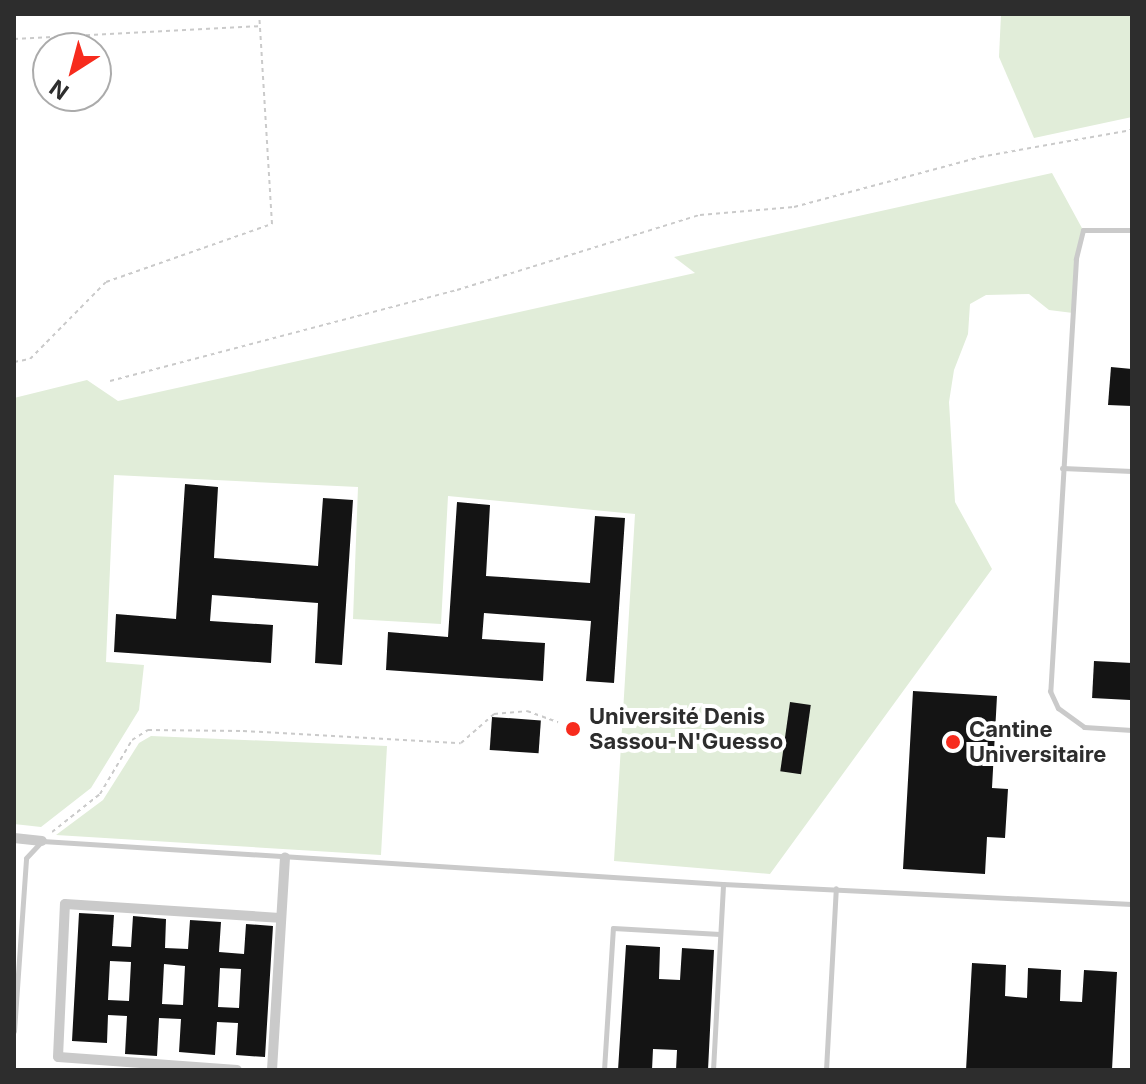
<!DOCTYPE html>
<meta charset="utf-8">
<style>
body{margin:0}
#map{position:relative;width:1146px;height:1084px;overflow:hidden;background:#fff;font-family:Inter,sans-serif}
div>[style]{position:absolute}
.green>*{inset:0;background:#e1edd9}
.building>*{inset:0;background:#141414;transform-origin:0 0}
.path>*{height:2px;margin-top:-1px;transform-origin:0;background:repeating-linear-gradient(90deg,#cacaca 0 4px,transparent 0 8px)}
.service>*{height:5px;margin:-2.5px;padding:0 2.5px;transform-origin:2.5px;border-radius:2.5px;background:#cacaca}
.minor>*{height:10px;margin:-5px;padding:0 5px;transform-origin:5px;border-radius:5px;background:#cacaca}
.dots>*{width:22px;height:22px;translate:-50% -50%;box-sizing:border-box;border:4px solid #fff;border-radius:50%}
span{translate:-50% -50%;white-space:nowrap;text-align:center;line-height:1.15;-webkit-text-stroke:8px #fff;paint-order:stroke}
.poi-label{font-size:22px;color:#2d2d2d;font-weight:700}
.left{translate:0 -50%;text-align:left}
.frame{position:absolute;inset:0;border:16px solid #2d2d2d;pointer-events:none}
.north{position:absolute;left:32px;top:32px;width:80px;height:80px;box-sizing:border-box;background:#fff;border:2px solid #ababab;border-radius:50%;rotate:216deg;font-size:22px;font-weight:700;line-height:32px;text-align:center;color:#2d2d2d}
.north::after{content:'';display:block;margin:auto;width:28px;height:36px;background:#f72b1d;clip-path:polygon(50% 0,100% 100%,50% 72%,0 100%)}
</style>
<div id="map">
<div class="green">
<div style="clip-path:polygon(1001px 14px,1132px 14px,1132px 117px,1034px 138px,999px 57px)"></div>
<div style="clip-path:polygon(1052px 173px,1083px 230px,1076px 259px,1073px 313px,1049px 310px,1029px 294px,986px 295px,970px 304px,968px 334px,954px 370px,949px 402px,955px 502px,992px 569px,770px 874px,614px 861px,635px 514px,448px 496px,441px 624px,353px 619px,358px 487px,114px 475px,106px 662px,144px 665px,139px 710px,91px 788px,41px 827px,14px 824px,14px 398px,87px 380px,118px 401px,695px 273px,674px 257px)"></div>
<div style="clip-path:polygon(151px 736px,387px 746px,381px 855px,56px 835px,103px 800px,139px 743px)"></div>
</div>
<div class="building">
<div style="clip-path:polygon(1111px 367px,1132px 369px,1132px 406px,1108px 405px)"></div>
<div style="clip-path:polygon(185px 484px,218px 487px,214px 558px,318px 566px,323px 498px,353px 500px,342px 665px,315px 663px,318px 603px,212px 595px,210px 621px,273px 625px,271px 663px,114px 652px,116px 614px,176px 619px)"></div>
<div style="clip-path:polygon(457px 502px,490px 505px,486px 576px,590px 583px,595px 516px,625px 518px,614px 683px,586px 681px,591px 621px,484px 613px,482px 639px,545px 643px,543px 681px,386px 670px,388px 632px,448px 637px)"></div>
<div style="left:1094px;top:661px;width:38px;height:37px;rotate:3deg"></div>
<div style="clip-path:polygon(913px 691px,997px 696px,992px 788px,1008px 789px,1005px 838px,987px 837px,985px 874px,903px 869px)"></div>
<div style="left:790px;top:702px;width:21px;height:70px;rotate:8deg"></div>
<div style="left:492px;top:717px;width:49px;height:33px;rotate:4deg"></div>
<div style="clip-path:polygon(evenodd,79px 913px,114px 915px,112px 946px,131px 947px,133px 916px,166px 919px,165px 948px,188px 949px,190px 920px,221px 922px,219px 952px,244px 954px,246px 924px,273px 926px,265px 1057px,236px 1055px,238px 1023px,217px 1022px,215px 1055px,179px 1052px,181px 1019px,159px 1018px,157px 1056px,125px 1054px,127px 1016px,108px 1015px,107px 1043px,72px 1041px,79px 913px,110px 961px,131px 962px,129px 1001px,108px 1000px,110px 961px,79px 913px,164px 964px,185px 966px,183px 1005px,162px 1004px,164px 964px,79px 913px,220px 968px,241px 969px,239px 1008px,218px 1007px,220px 968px)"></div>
<div style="clip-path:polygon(626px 945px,660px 947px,659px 979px,680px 980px,682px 948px,714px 950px,708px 1070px,676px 1070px,677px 1050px,653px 1049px,652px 1070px,618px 1070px)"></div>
<div style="clip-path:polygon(972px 963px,1006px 965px,1005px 996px,1027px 998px,1028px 968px,1061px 970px,1060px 1001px,1082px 1002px,1084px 970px,1117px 972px,1112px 1070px,966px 1070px)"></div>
</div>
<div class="path">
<div style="left:14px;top:39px;width:245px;rotate:-3deg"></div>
<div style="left:14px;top:362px;width:16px;rotate:-11deg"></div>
<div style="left:30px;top:359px;width:108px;rotate:-45.4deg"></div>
<div style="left:106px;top:282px;width:176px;rotate:-19.3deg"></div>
<div style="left:272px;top:224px;width:210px;rotate:-93.5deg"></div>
<div style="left:110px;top:381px;width:359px;rotate:-14.7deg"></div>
<div style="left:457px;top:290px;width:254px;rotate:-17.2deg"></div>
<div style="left:700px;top:215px;width:94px;rotate:-4.9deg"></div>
<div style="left:794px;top:207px;width:193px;rotate:-15deg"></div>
<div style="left:980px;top:157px;width:154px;rotate:-10.1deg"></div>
<div style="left:52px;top:832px;width:61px;rotate:-38.4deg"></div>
<div style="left:100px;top:794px;width:63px;rotate:-59.3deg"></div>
<div style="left:132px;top:740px;width:19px;rotate:-32deg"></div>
<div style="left:148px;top:730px;width:95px;rotate:0.6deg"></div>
<div style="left:243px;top:731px;width:218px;rotate:3.2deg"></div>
<div style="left:461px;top:743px;width:44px;rotate:-41.3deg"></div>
<div style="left:494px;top:714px;width:33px;rotate:-5deg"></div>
<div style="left:527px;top:711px;width:33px;rotate:20deg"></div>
</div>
<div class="service">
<div style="left:1132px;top:230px;width:49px;rotate:180deg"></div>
<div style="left:1083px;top:230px;width:30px;rotate:104deg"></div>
<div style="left:1076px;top:259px;width:433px;rotate:93.4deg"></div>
<div style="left:1050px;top:691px;width:19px;rotate:65deg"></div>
<div style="left:1058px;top:708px;width:32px;rotate:36deg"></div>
<div style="left:1084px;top:727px;width:48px;rotate:3.6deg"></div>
<div style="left:1062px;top:468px;width:70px;rotate:2.5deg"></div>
<div style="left:14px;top:1031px;width:173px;rotate:-86deg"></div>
<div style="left:26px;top:858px;width:23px;rotate:-47deg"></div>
<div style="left:42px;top:841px;width:682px;rotate:3.61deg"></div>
<div style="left:723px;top:884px;width:409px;rotate:2.8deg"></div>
<div style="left:604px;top:1070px;width:142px;rotate:-86.4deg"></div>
<div style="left:613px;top:928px;width:107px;rotate:3.2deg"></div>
<div style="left:713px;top:1070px;width:186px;rotate:-86.9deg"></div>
<div style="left:826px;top:1070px;width:182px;rotate:-86.9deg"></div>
</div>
<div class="minor">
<div style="left:14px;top:838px;width:28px;rotate:6deg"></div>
<div style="left:237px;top:1070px;width:179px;rotate:-175.8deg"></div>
<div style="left:58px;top:1057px;width:153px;rotate:-87.4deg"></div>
<div style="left:65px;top:904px;width:215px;rotate:3.7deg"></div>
<div style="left:272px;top:1070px;width:213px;rotate:-86.5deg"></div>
</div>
<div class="dots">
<div style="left:573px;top:729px;background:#f72b1d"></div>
<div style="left:953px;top:742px;background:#f72b1d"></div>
</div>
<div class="poi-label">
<span class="left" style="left:589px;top:729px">Université Denis<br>Sassou-N'Guesso</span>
<span class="left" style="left:969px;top:742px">Cantine<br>Universitaire</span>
</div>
<div class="frame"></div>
<div class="north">N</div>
</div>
